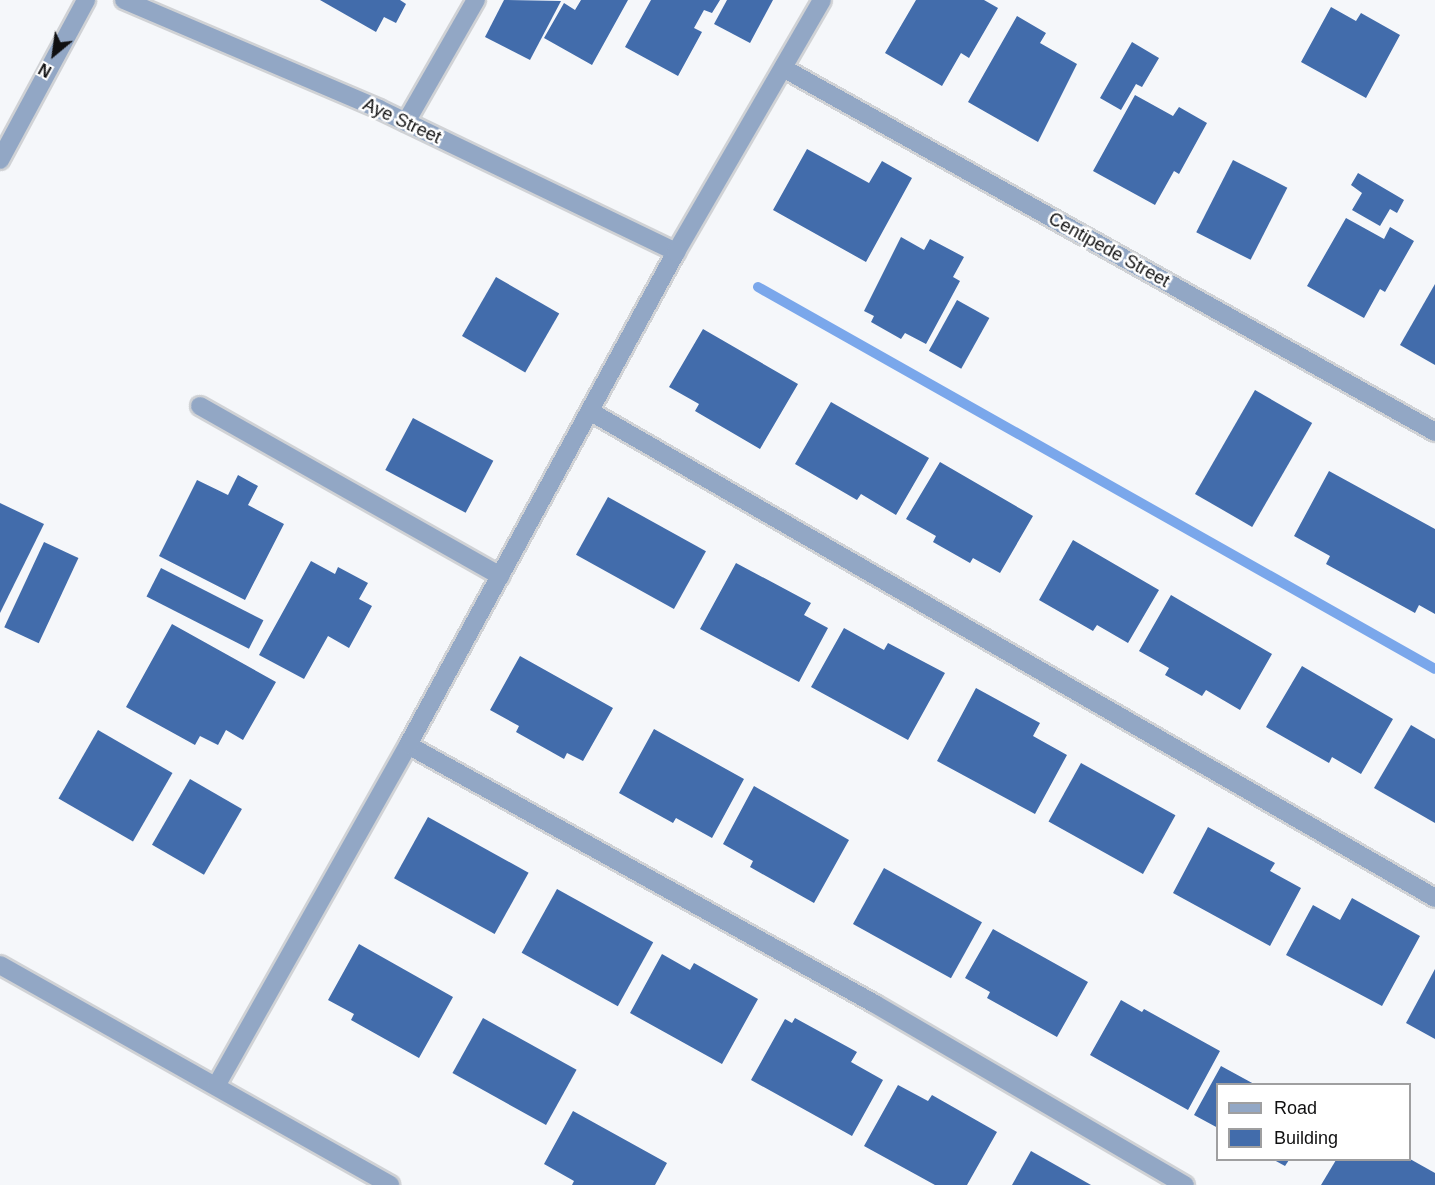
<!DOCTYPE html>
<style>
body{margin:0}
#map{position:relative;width:1435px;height:1185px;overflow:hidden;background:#f5f7fa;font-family:Helvetica,sans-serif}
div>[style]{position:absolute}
.stream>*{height:10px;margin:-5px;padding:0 5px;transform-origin:5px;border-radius:5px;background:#7aa7eb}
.building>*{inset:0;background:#426cab;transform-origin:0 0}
.roads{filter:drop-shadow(2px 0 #d0d2d5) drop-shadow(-2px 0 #d0d2d5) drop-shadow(0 2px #d0d2d5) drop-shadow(0 -2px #d0d2d5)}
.minor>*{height:18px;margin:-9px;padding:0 9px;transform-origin:9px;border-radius:9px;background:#92a7c5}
span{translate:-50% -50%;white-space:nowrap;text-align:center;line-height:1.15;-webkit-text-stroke:5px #fff;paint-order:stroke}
.street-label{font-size:18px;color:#101011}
.legend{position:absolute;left:1216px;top:1083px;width:195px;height:78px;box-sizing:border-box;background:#fff;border:2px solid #9f9fa0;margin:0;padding:8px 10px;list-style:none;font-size:18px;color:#101011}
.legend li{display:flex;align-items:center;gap:12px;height:30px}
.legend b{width:30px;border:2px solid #9f9fa0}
.north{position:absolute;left:24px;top:24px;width:60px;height:60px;-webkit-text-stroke:4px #fff;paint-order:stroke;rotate:209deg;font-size:16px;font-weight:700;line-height:24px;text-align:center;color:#101011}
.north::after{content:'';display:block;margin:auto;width:21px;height:27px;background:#101011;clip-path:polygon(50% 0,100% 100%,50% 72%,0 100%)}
</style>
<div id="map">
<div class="stream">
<div style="left:758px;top:287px;width:777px;rotate:29.43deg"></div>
</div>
<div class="building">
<div style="clip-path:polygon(320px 0,400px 0,406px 4px,396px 23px,384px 17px,376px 32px)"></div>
<div style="clip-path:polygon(504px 0,561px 1px,530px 60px,485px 37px)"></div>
<div style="clip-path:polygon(581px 0,628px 0,592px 65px,544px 38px,564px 3px,575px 10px)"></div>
<div style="clip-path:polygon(651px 0,720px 0,712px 13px,704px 10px,694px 28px,702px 32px,678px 76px,625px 47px)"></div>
<div style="clip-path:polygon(727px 0,773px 0,750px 43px,714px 24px)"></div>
<div style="clip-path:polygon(916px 0,984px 0,998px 8px,969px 58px,961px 53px,942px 86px,885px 53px)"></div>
<div style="clip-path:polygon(1331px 7px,1356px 21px,1361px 13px,1400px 35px,1366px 98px,1301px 62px)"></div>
<div style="clip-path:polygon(1017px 16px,1046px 33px,1040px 43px,1077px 64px,1038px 142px,968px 102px)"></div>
<div style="clip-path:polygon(1132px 42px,1159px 58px,1142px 87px,1136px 84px,1121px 110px,1100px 98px)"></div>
<div style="clip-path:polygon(1135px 95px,1173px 116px,1179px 107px,1207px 123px,1179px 174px,1174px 171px,1155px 205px,1093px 171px)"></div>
<div style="clip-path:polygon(807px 149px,869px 183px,882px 161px,912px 178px,866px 262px,773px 210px)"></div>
<div style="left:1233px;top:160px;width:61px;height:81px;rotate:27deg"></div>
<div style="clip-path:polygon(1358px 173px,1404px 200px,1397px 213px,1390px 209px,1380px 226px,1352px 210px,1362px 193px,1351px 185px)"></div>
<div style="clip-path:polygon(1346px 218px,1384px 239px,1390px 227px,1414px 241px,1385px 292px,1380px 289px,1364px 318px,1307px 286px)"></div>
<div style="clip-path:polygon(901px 237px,924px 250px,930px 239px,964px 257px,953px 277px,960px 281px,926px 344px,905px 333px,901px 339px,871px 322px,874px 316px,864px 311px)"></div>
<div style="left:496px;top:277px;width:73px;height:68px;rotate:30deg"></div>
<div style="clip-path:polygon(1435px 284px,1435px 365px,1400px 345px)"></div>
<div style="left:957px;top:300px;width:37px;height:58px;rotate:29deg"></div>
<div style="clip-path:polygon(703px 329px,798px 384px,760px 449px,695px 411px,699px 404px,669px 387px)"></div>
<div style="left:1255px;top:390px;width:66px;height:120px;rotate:30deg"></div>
<div style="clip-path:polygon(831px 402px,929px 458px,896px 515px,861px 494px,857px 500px,795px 464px)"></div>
<div style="left:413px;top:418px;width:91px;height:59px;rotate:28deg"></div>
<div style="clip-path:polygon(940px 462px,1033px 516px,1000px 573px,973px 558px,970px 563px,933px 542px,936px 536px,906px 519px)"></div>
<div style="clip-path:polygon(1329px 471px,1435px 529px,1435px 614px,1419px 605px,1415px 613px,1326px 564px,1330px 556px,1294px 536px)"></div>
<div style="clip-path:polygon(238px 475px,258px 486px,248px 505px,284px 524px,245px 600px,159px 556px,197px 480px,228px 495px)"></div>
<div style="left:608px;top:497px;width:112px;height:66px;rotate:29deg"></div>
<div style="clip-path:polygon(0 503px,44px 524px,0 613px)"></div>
<div style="clip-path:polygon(1073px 540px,1159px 590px,1128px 643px,1097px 625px,1093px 631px,1039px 600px)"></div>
<div style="left:44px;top:542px;width:38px;height:94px;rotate:25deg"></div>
<div style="clip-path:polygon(311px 561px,335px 574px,338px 567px,368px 583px,359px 599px,372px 606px,349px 648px,328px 636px,304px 679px,259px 655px)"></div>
<div style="clip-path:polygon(736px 563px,811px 603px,804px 615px,828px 628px,799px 682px,700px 629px)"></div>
<div style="left:161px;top:568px;width:115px;height:32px;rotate:27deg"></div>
<div style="clip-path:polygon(1171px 595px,1272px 654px,1240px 710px,1206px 690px,1202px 696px,1165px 675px,1169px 668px,1139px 651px)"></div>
<div style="clip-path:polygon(172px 624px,276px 682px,243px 740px,226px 730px,218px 745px,200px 736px,195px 745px,126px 707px)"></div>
<div style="clip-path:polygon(844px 628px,884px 650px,888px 643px,945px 673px,908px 740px,811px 687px)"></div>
<div style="clip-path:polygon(520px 656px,613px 708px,583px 761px,567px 753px,564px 759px,516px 732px,519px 726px,490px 710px)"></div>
<div style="clip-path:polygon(1302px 666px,1393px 719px,1361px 774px,1332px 757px,1329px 763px,1266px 727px)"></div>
<div style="clip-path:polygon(976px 688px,1040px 723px,1033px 736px,1067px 755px,1035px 814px,937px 761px)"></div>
<div style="clip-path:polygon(1411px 725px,1435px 739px,1435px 823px,1374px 788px)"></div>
<div style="clip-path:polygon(654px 729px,744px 779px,712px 838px,676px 818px,673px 823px,619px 793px)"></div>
<div style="left:98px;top:730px;width:86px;height:79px;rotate:30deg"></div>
<div style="left:1081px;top:763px;width:108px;height:67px;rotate:29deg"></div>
<div style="left:190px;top:779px;width:60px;height:76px;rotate:30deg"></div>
<div style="clip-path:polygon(754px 786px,849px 840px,814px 903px,750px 867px,753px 861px,723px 844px)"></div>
<div style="left:428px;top:817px;width:115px;height:70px;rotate:29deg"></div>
<div style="clip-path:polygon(1208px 827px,1275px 863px,1270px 871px,1301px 888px,1270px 946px,1173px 893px)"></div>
<div style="left:884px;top:868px;width:112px;height:64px;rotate:29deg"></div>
<div style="left:557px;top:889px;width:110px;height:73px;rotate:29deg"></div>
<div style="clip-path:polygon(1352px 898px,1420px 936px,1382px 1006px,1286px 955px,1313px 905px,1340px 920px)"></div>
<div style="clip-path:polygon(993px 929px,1088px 982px,1057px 1037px,987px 998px,990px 992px,965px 978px)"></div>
<div style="clip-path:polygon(359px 944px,453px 997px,419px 1058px,351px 1020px,354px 1014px,328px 1000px)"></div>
<div style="clip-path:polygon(662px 954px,690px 970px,694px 963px,758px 999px,722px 1064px,630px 1013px)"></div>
<div style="clip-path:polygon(1435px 969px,1435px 1039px,1406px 1023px)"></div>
<div style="clip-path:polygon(1121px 1000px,1142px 1012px,1144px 1009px,1220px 1051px,1188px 1110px,1090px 1055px)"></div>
<div style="left:483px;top:1018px;width:107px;height:63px;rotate:29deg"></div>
<div style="clip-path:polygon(795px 1018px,857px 1052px,851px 1062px,883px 1080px,852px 1136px,751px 1080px,785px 1019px,792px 1023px)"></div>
<div style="clip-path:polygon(1221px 1066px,1254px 1084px,1218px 1084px,1218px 1128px,1194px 1115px)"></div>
<div style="clip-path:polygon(898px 1085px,928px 1101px,932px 1095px,997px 1132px,967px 1185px,935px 1185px,864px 1146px)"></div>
<div style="clip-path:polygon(573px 1111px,667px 1163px,655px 1185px,572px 1185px,574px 1181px,544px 1164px)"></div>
<div style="clip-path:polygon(1031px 1151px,1091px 1185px,1012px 1185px)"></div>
<div style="clip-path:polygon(1410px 1159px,1435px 1173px,1435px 1185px,1321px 1185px,1336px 1160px)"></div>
<div style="clip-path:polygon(1274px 1160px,1289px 1160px,1285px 1166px)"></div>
</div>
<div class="roads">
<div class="minor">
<div style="left:124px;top:0;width:277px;rotate:23.1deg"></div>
<div style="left:379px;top:109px;width:330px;rotate:25.7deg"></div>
<div style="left:783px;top:68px;width:747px;rotate:29.17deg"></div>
<div style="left:406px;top:122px;width:141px;rotate:-60.2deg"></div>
<div style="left:0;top:160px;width:182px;rotate:-61.7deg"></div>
<div style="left:200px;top:406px;width:345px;rotate:29.5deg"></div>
<div style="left:591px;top:412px;width:974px;rotate:29.93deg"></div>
<div style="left:408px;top:745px;width:534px;rotate:29.01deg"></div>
<div style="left:875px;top:1004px;width:359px;rotate:30.3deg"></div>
<div style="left:0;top:965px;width:448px;rotate:29.4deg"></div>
<div style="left:216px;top:1086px;width:391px;rotate:-60.6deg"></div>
<div style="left:408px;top:745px;width:561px;rotate:-61.47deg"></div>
<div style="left:676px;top:252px;width:291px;rotate:-59.9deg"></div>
</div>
</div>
<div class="street-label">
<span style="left:402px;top:121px;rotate:25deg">Aye Street</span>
<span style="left:1109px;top:250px;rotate:29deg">Centipede Street</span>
</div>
<ul class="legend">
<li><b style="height:8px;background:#92a7c5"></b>Road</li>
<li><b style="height:16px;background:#426cab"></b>Building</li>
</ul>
<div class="north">N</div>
</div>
